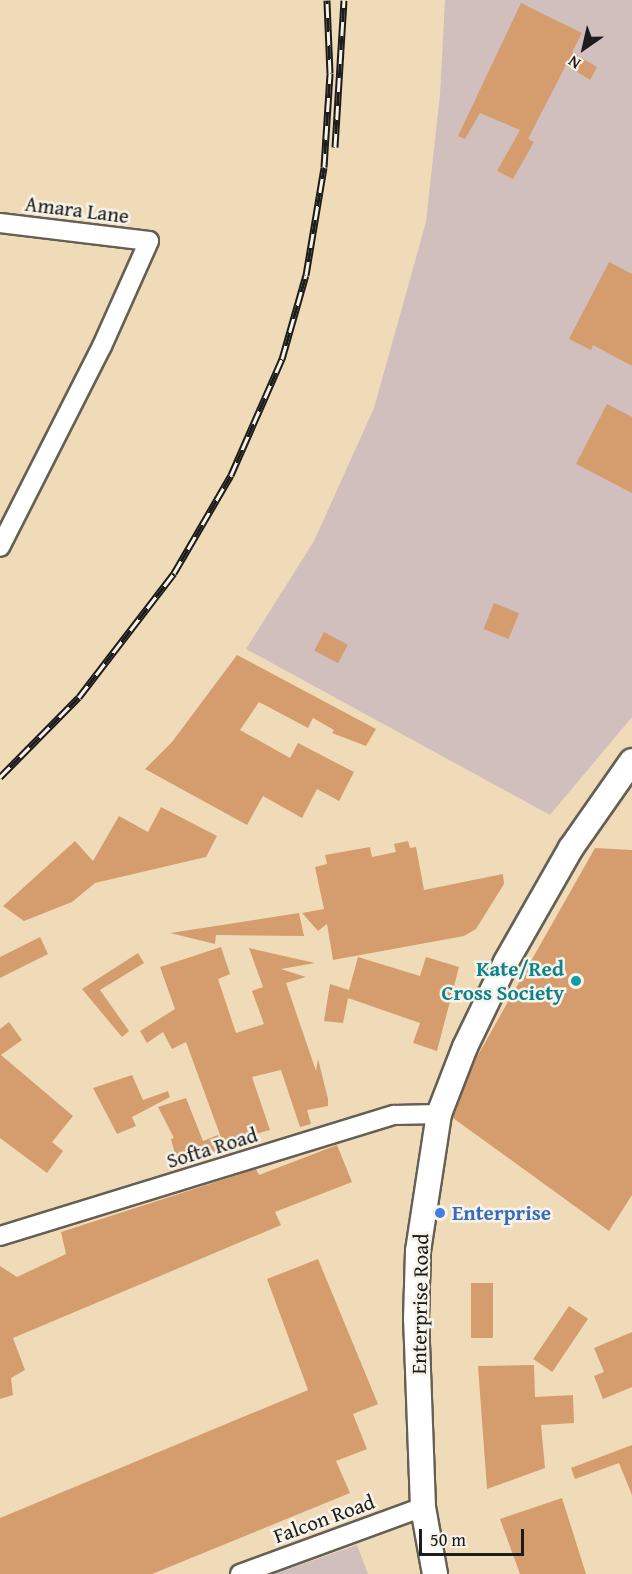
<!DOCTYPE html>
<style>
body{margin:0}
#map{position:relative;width:632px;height:1574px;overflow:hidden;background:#f0dbb9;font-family:"Gentium Book Plus",serif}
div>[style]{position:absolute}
.industrial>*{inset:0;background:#d1bfbe}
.building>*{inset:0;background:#d59d6d;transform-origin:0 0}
.roads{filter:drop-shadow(2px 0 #665f53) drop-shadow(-2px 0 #665f53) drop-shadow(0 2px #665f53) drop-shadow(0 -2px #665f53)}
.minor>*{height:18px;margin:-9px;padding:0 9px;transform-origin:9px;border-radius:9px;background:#fff}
.major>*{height:24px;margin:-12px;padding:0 12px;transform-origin:12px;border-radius:12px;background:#fff}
.rail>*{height:7px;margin-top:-3.5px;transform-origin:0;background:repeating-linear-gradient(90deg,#f7f3e8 0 14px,#1c1c1c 0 28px);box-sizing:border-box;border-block:2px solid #1c1c1c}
.dots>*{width:16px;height:16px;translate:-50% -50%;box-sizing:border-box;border:3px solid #f7f3e8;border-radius:50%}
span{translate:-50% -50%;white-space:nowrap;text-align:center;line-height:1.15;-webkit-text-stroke:5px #f7f3e8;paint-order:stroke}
.street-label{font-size:21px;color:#1c1c1c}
.culture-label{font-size:21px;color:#0d838f;font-weight:700}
.right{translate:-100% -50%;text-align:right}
.shop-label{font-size:21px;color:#366cbe;font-weight:700}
.left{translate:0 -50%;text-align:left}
.north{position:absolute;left:554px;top:18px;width:60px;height:60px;-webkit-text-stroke:4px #f7f3e8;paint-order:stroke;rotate:214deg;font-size:16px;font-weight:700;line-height:24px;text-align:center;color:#1c1c1c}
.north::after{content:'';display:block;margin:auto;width:21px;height:27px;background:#1c1c1c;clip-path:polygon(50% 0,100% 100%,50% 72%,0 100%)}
.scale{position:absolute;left:419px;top:1529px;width:105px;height:27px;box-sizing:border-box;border:3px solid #1c1c1c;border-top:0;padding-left:8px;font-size:18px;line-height:21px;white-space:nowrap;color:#1c1c1c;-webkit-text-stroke:4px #f7f3e8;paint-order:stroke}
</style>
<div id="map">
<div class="industrial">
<div style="clip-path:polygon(445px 0,632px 0,632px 717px,550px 815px,246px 649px,314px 541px,374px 408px,426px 222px,440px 94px)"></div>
<div style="clip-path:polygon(357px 1545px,368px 1574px,274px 1574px)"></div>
</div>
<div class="building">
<div style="clip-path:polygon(521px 3px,582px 33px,572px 52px,597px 67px,590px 80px,566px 65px,528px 139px,534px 142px,513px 179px,497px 171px,520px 130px,480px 113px,465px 139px,458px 136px)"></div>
<div style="clip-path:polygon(609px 262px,632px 274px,632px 366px,593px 345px,591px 350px,569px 339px)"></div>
<div style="clip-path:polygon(607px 404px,632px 417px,632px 493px,576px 464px)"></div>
<div style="left:494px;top:603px;width:27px;height:28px;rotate:22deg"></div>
<div style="left:324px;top:632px;width:27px;height:21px;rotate:28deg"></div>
<div style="clip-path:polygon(237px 655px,376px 729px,366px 746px,332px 733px,334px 730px,313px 718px,308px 728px,259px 702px,240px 730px,290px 758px,298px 743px,354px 772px,339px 801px,317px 789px,302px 818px,263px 796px,247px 825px,145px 769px,172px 742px)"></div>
<div style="clip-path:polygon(161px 807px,217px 836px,206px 857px,95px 883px,72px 902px,24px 921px,3px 906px,75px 841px,93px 861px,119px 816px,148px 832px)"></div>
<div style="clip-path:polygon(408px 841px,410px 848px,416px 847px,424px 890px,503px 874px,504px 884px,476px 929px,464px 936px,333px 960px,327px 924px,318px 931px,302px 913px,324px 909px,315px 867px,327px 864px,325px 855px,370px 847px,372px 857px,396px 852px,394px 844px)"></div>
<div style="clip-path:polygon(595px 848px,632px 850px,632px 1195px,609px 1231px,453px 1118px,474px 1062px)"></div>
<div style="clip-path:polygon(299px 913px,304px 936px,216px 935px,215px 944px,170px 933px)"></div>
<div style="clip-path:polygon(40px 937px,48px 954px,0 978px,0 957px)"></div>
<div style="clip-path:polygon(221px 947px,230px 974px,218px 979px,236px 1033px,264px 1024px,252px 991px,263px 987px,249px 948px,315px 963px,281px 969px,306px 977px,286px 983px,316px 1071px,318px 1059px,328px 1099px,328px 1106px,307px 1110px,311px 1124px,300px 1127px,281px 1070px,252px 1077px,270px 1130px,223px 1143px,186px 1042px,172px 1049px,163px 1032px,147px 1043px,140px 1031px,175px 1009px,160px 967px)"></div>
<div style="clip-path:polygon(138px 953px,144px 963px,100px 990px,129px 1031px,122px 1037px,82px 989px)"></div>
<div style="clip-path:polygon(358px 957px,420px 976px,426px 957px,459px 967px,437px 1051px,413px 1043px,420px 1023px,348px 998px,343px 1023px,324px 1021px,330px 984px,349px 990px)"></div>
<div style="clip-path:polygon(9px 1022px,22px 1040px,1px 1055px,73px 1116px,52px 1142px,63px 1151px,47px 1173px,0 1138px,0 1029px)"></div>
<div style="clip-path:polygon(132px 1075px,143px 1100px,168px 1091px,170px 1097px,132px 1117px,136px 1126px,117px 1134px,93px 1088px)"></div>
<div style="clip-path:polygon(186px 1098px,203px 1141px,218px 1135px,224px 1152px,177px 1161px,171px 1139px,174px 1138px,158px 1107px)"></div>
<div style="clip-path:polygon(337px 1145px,352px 1182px,275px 1212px,281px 1225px,13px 1338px,25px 1370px,11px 1378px,13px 1395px,0 1399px,0 1266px,17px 1277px,66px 1254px,61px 1232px,256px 1169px,259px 1175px)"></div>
<div style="clip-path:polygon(318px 1259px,378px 1404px,353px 1414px,367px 1449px,336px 1461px,350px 1493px,152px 1574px,0 1574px,0 1518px,308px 1390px,267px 1279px)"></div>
<div style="left:471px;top:1283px;width:22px;height:55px"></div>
<div style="left:569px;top:1306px;width:23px;height:64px;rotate:34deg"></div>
<div style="clip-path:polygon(632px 1332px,632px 1387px,603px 1399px,594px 1376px,604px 1372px,594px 1348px)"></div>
<div style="clip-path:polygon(534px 1365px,535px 1397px,573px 1395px,574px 1423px,541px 1425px,545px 1468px,487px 1489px,478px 1366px)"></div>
<div style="clip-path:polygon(632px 1445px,632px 1495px,619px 1463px,575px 1479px,571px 1468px)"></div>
<div style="clip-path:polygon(562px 1498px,586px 1574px,520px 1574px,500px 1519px)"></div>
</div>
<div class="roads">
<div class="minor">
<div style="left:0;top:223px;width:150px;rotate:6.9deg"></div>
<div style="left:149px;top:241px;width:115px;rotate:114.1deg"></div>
<div style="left:102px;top:346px;width:225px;rotate:116.9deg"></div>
<div style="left:0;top:1236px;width:412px;rotate:-17.1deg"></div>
<div style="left:394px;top:1115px;width:45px;rotate:-1.3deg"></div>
<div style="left:240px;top:1574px;width:195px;rotate:-20.1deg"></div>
</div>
<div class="major">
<div style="left:435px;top:1574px;width:68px;rotate:-100.2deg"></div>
<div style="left:423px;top:1507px;width:188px;rotate:-92.1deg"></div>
<div style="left:416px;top:1319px;width:68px;rotate:-88.3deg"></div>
<div style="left:418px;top:1251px;width:139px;rotate:-81.3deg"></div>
<div style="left:439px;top:1114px;width:72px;rotate:-68.8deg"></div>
<div style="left:465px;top:1047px;width:94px;rotate:-64.2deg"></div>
<div style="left:506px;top:962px;width:131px;rotate:-60.3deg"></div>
<div style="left:571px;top:848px;width:106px;rotate:-55deg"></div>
</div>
</div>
<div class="rail">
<div style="left:335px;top:147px;width:147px;rotate:-86.5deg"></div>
<div style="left:0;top:777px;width:112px;rotate:-45.4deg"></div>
<div style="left:79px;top:697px;width:156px;rotate:-52.5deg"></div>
<div style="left:174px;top:573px;width:113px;rotate:-59.8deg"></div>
<div style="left:231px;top:475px;width:127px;rotate:-66.3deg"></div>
<div style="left:282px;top:359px;width:87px;rotate:-74.1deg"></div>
<div style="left:306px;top:275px;width:109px;rotate:-80.5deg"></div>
<div style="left:324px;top:167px;width:94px;rotate:-86.3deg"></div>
<div style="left:330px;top:73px;width:73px;rotate:-92.4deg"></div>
</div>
<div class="dots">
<div style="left:576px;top:981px;background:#0f9aa8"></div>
<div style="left:440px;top:1213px;background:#3f7fe0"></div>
</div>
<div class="street-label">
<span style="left:77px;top:210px;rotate:7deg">Amara Lane</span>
<span style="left:212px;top:1148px;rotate:-17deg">Softa Road</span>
<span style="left:420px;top:1304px;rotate:-89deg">Enterprise Road</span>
<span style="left:324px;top:1519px;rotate:-20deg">Falcon Road</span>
</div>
<div class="culture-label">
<span class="right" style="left:564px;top:981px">Kate/Red<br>Cross Society</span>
</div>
<div class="shop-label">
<span class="left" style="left:452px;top:1213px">Enterprise</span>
</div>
<div class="north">N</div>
<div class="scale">50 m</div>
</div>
